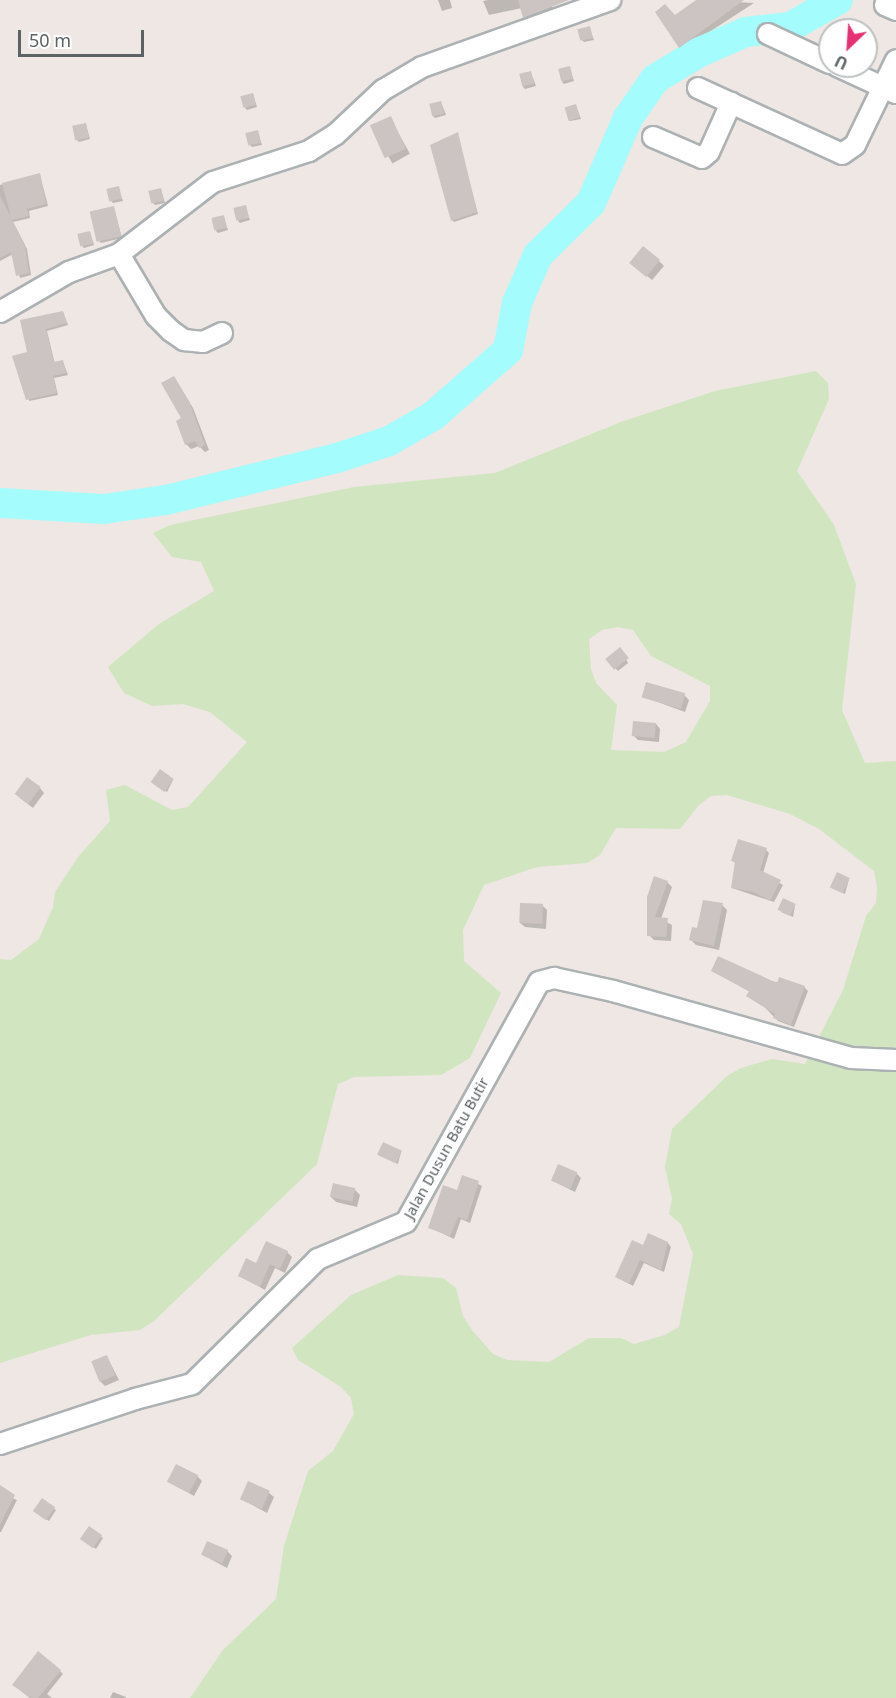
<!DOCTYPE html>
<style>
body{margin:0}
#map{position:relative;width:896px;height:1698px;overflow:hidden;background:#eee7e3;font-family:"Noto Sans",sans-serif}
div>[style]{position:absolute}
.green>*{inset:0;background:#d1e5c0}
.shadow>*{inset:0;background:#0003;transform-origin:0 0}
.river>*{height:30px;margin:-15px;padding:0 15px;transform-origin:15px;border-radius:15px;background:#a4fdfc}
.building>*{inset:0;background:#cbc4c2;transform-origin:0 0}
.roads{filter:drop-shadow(2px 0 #acb2b3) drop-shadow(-2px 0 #acb2b3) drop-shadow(0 2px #acb2b3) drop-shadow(0 -2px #acb2b3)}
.street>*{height:20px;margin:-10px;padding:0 10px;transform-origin:10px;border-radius:10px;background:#fff}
span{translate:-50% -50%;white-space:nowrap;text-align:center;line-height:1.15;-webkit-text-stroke:5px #fff;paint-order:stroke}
.street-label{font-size:15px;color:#5b6364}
.north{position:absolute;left:818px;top:18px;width:60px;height:60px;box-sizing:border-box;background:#fff;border:2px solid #bdc1c1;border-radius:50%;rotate:205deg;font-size:16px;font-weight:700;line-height:24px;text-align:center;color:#5b6364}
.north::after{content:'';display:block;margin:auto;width:21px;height:27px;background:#e63174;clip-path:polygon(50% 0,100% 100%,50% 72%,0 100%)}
.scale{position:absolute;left:18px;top:30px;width:126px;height:27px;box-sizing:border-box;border:3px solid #5b6364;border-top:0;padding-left:8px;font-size:18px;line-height:21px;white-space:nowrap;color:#5b6364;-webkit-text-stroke:4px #fff;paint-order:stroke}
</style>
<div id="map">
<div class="green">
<div style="clip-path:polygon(evenodd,816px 371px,828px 383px,829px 399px,797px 471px,834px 525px,856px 584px,842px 710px,865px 763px,896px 761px,896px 1698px,190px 1698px,223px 1650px,276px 1599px,284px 1546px,308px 1471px,333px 1451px,354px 1414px,351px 1398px,341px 1387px,298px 1360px,292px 1348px,351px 1295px,398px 1275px,443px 1278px,456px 1288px,463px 1316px,472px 1330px,493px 1354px,507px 1360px,549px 1362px,589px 1338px,621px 1338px,634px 1344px,665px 1335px,679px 1327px,693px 1254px,681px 1224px,669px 1214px,672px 1199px,665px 1167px,672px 1129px,727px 1076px,741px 1068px,772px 1059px,805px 1064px,843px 990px,866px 916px,876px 903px,877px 887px,874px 871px,819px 829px,790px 814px,727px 795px,711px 796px,699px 805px,680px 829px,616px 828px,600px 855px,587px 863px,537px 867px,484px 885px,463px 930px,464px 961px,501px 993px,470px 1058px,441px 1075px,354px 1077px,338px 1084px,317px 1164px,154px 1321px,140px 1330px,91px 1335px,0 1363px,0 959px,11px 960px,39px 939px,53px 907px,55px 892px,78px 857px,110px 821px,106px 790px,125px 785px,172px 810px,188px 807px,247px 742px,210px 712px,183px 704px,152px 706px,124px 693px,108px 667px,159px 624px,214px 591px,201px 562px,172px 557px,153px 533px,170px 525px,354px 487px,495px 473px,621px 422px,715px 391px,816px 371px,618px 627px,633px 630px,651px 656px,710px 686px,710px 701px,686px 742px,664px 752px,611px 750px,617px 705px,596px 683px,591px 669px,589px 639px,602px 630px,618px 627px)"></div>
</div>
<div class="shadow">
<div style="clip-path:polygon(438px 0,450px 0,452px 8px,442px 11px)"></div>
<div style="clip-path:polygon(488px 0,549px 0,554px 11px,527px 20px,522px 8px,489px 15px,483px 1px)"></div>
<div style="clip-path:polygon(701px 0,754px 3px,683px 49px,680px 47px)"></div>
<div style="clip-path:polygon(589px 27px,594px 40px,584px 42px,582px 40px)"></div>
<div style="clip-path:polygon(570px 68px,574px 81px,564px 84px,562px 82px)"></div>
<div style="clip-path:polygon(531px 73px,536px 86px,525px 89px,523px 87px)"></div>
<div style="clip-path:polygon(253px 94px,257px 107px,247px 110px,245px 108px)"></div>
<div style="clip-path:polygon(441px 102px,446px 115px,435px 118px,433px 116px)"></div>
<div style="clip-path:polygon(576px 106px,581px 119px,570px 121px,568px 119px)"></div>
<div style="left:390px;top:118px;width:41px;height:20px;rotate:61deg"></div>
<div style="clip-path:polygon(86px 125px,90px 139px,79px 142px,77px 140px)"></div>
<div style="clip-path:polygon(258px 132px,262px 145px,252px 147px,250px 145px)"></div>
<div style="clip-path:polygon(457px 134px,478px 214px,454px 222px,452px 220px)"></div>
<div style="clip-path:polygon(40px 175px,48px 206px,29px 211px,30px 218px,13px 222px,27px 249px,31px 275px,20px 278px,13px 254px,0 261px,0 185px)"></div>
<div style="clip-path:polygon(118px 188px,123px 201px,113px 203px,111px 201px)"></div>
<div style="clip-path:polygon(161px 190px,165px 203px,155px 205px,153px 203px)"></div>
<div style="clip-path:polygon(245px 207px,250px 220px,240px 223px,238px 221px)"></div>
<div style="clip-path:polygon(114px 208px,122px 238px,101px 243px,99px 241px)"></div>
<div style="clip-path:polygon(223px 217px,228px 230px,218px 233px,216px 231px)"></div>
<div style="clip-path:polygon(90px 232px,94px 245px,84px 248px,82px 246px)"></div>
<div style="clip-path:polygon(659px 261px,664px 266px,652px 280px,636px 267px)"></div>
<div style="clip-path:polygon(63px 312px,68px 325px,47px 331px,55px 364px,63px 362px,68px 375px,54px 378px,58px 395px,29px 401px,29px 353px,21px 321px)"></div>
<div style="clip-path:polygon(174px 378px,193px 408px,209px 450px,205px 452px,199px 446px,191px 449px,186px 444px)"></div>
<div style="clip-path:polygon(622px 651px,628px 663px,618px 671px,608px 659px)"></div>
<div style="clip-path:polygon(684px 695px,689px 700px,685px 712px,644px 697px)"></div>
<div style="clip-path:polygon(656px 724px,660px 729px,659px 742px,638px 740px,633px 735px)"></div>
<div style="clip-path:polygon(173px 780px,167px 792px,154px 784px)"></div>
<div style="clip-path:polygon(40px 788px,44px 793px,33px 808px,20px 798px)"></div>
<div style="clip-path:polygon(766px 850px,769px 853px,763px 873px,783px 885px,774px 902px,732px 888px,736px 864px,733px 861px)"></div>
<div style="clip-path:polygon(849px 879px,845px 894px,834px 889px)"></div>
<div style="clip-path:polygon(667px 882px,672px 887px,661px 919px,672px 925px,671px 941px,654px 940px,649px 935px,648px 897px)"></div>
<div style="clip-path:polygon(542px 905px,547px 910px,546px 929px,525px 927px,520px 923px)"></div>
<div style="clip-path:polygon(722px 905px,727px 910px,719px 950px,696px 945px,691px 940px)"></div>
<div style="clip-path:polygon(795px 906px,793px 917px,781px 912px)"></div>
<div style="clip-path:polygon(713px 971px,804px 987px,808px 991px,794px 1027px,778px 1021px,750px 992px)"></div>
<div style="clip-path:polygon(401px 1152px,398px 1164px,381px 1156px)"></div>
<div style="clip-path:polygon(576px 1173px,581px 1178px,575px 1192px,553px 1181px)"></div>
<div style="clip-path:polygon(463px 1177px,482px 1186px,470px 1223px,461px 1219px,454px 1239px,429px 1227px,458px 1191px)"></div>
<div style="clip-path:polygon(334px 1185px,355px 1190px,360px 1195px,357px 1207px,336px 1202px,331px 1197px)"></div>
<div style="clip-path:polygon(668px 1243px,671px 1247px,664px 1272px,644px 1263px,633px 1286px,616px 1276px,643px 1247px)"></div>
<div style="clip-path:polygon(287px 1252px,292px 1257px,285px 1273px,275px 1268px,265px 1290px,240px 1276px)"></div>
<div style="clip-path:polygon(107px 1357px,119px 1380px,105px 1386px,100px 1381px)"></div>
<div style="clip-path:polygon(197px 1476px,202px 1481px,194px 1496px,169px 1482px)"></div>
<div style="clip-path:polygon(0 1493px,17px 1500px,1px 1532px,0 1532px)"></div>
<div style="clip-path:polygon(269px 1493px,274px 1497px,267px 1513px,241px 1499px)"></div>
<div style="clip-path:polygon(42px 1500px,56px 1510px,49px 1521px,37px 1513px)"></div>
<div style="clip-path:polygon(89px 1528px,103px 1538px,96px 1549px,84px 1540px)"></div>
<div style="clip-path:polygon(227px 1551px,232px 1556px,227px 1568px,203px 1555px)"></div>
<div style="clip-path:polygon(60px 1671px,63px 1674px,47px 1694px,52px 1698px,30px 1698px,17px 1688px)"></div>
<div style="clip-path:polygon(113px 1692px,126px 1697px,126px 1698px,110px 1698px)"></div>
</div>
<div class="river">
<div style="left:0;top:503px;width:104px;rotate:3.3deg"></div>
<div style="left:104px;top:509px;width:63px;rotate:-8.3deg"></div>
<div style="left:166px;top:500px;width:176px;rotate:-13.8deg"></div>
<div style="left:337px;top:458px;width:55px;rotate:-18.1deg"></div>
<div style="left:389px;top:441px;width:51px;rotate:-29.6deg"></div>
<div style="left:433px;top:416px;width:100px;rotate:-41.3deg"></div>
<div style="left:508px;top:350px;width:48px;rotate:-79.2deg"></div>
<div style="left:517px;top:303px;width:52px;rotate:-66.4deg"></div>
<div style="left:538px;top:255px;width:74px;rotate:-44.5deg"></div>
<div style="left:591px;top:203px;width:93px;rotate:-66.5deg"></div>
<div style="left:628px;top:118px;width:47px;rotate:-55.3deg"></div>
<div style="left:655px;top:79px;width:52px;rotate:-31deg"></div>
<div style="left:700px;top:52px;width:50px;rotate:-23.5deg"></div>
<div style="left:746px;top:32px;width:44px;rotate:-6.5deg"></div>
<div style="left:790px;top:27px;width:55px;rotate:-29.4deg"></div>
</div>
<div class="building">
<div style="clip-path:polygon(518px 0,569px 0,523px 18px)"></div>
<div style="clip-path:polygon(696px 0,744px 0,679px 48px,655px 12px,665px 4px,675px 15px)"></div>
<div style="left:590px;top:26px;width:12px;height:13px;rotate:76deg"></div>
<div style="left:570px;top:66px;width:13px;height:12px;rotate:77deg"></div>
<div style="left:531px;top:71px;width:13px;height:12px;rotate:77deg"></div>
<div style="left:253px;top:93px;width:12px;height:13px;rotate:76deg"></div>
<div style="left:441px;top:101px;width:13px;height:12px;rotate:77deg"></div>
<div style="left:576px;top:104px;width:14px;height:12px;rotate:73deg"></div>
<div style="left:391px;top:116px;width:36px;height:23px;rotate:66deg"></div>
<div style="left:86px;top:123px;width:15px;height:14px;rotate:79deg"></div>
<div style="left:258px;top:130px;width:13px;height:13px;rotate:77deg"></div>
<div style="clip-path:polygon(458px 132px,477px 212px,451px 221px,430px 145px)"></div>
<div style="clip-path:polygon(40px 173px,46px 204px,27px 209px,29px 216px,12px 220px,25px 245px,29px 273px,16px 276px,11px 252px,0 258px,0 196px,11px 217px,2px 183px)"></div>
<div style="left:119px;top:186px;width:13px;height:13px;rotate:77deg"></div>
<div style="left:161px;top:188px;width:13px;height:13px;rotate:77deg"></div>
<div style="left:246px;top:205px;width:13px;height:13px;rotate:77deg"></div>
<div style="left:114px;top:206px;width:31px;height:25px;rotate:77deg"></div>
<div style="left:224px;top:215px;width:13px;height:13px;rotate:77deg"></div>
<div style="left:90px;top:231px;width:13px;height:13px;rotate:77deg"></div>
<div style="left:643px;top:246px;width:22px;height:22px;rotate:39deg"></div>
<div style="clip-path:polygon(63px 311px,67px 323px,46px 329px,54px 362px,63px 360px,66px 373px,53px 376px,57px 393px,26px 400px,12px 356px,27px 352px,20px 320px)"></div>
<div style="clip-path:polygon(174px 376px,189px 401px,205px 445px,199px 448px,195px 441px,185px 445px,176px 421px,181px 418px,161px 383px)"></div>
<div style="left:620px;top:647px;width:14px;height:19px;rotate:51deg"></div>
<div style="left:646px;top:682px;width:41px;height:16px;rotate:16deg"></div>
<div style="left:633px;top:721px;width:23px;height:15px;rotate:5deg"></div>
<div style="left:160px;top:769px;width:17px;height:16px;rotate:36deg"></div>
<div style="left:27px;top:777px;width:17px;height:21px;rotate:36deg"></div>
<div style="clip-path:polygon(738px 839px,767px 848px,760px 870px,781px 880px,770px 901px,754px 892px,731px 888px,735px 862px,731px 861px)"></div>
<div style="left:837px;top:872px;width:14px;height:17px;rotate:25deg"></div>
<div style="clip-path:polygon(654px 876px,668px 881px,655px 917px,668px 918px,666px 937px,647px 936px,647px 897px)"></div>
<div style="left:783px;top:898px;width:14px;height:13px;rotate:25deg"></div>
<div style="clip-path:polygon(703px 900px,723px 903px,714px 946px,689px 940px,692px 927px,697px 928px)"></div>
<div style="left:520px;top:903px;width:23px;height:20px;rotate:2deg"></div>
<div style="clip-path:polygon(718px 956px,777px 983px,779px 977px,805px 986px,791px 1025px,773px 1018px,775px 1014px,746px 996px,749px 991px,711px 971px)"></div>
<div style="left:383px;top:1142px;width:21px;height:14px;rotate:25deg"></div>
<div style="left:558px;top:1164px;width:21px;height:18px;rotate:23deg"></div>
<div style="clip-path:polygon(462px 1175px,479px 1181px,467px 1220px,458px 1217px,450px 1236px,428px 1228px,443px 1185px,457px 1190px)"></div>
<div style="left:333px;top:1183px;width:23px;height:14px;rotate:13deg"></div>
<div style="clip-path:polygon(648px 1233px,668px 1242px,661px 1270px,640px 1260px,629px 1284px,615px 1277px,632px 1240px,643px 1245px)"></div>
<div style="clip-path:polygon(266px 1241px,288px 1251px,280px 1269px,270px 1264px,260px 1287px,238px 1276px,246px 1258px,256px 1263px)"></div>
<div style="left:107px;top:1355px;width:22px;height:17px;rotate:68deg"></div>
<div style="left:176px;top:1464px;width:25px;height:20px;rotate:27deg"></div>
<div style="left:248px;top:1481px;width:24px;height:20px;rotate:24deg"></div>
<div style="clip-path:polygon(0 1485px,15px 1495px,0 1525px)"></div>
<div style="left:42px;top:1498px;width:16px;height:16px;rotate:35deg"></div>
<div style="left:89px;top:1526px;width:16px;height:16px;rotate:35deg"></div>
<div style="left:207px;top:1541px;width:23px;height:15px;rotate:23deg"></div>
<div style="clip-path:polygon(38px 1651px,61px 1670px,38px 1698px,32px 1698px,12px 1685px)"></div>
</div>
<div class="roads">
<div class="street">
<div style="left:885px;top:5px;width:12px;rotate:24deg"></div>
<div style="left:768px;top:34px;width:68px;rotate:25.1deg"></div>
<div style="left:837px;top:66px;width:65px;rotate:24.6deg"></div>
<div style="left:698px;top:88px;width:158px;rotate:24.6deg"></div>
<div style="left:842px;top:154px;width:16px;rotate:-35deg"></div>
<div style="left:855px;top:145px;width:94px;rotate:-64.2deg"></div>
<div style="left:653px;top:137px;width:53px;rotate:23.2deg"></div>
<div style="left:702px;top:158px;width:9px;rotate:-41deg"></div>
<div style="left:709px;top:152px;width:54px;rotate:-65.8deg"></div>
<div style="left:119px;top:254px;width:72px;rotate:59.2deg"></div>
<div style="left:156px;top:316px;width:21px;rotate:45deg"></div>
<div style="left:171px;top:331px;width:16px;rotate:35deg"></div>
<div style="left:184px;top:340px;width:19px;rotate:6deg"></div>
<div style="left:203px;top:342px;width:21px;rotate:-25deg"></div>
<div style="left:0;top:312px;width:80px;rotate:-30.1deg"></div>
<div style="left:69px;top:272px;width:53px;rotate:-19.8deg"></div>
<div style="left:119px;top:254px;width:118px;rotate:-37.5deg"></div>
<div style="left:213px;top:182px;width:101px;rotate:-17.9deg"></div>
<div style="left:309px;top:151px;width:31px;rotate:-32deg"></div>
<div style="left:335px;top:135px;width:66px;rotate:-43.2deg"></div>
<div style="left:383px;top:90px;width:45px;rotate:-30.5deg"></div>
<div style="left:422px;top:67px;width:200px;rotate:-19.6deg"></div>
<div style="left:0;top:1444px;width:142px;rotate:-18.4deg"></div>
<div style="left:135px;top:1399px;width:59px;rotate:-14.7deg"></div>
<div style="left:192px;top:1384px;width:177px;rotate:-44.8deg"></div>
<div style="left:318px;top:1259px;width:95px;rotate:-22.8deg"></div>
<div style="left:406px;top:1222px;width:274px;rotate:-61deg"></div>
<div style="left:539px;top:982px;width:16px;rotate:-15deg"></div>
<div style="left:554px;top:978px;width:60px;rotate:12.4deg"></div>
<div style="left:613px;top:991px;width:247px;rotate:15.7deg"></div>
<div style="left:851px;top:1058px;width:45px;rotate:2.5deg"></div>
</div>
</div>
<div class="street-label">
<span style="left:446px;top:1148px;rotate:-61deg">Jalan Dusun Batu Butir</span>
</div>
<div class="north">U</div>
<div class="scale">50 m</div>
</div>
